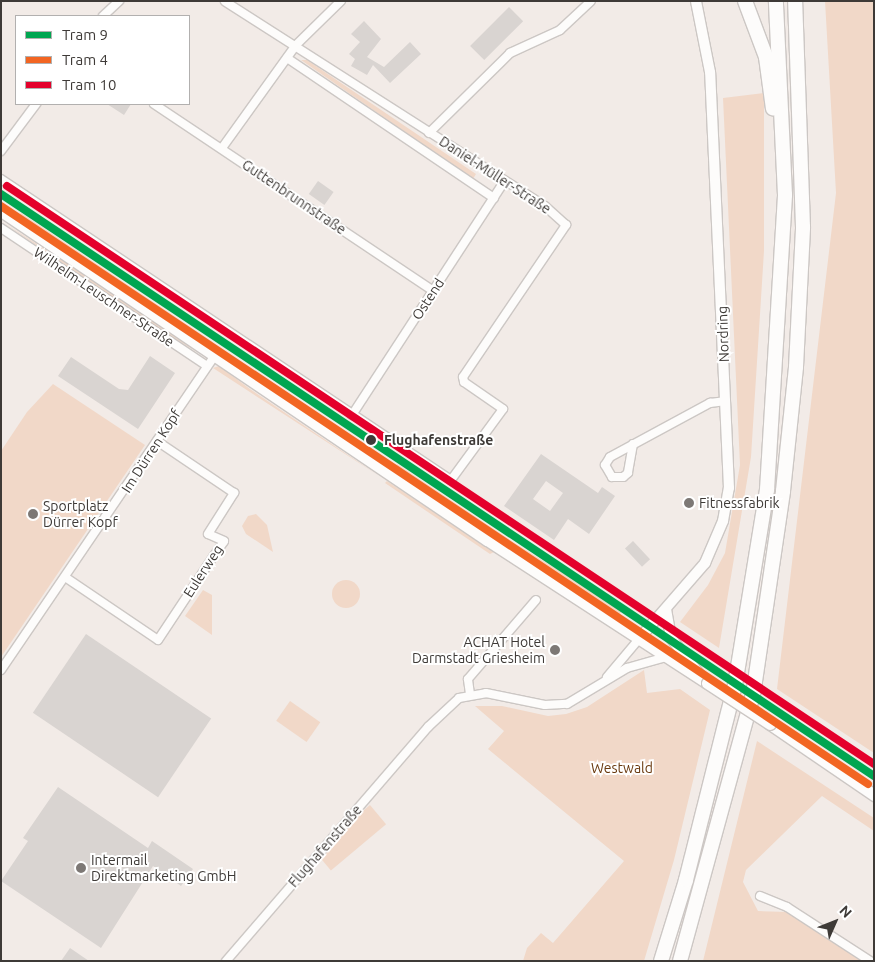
<!DOCTYPE html>
<meta charset="utf-8">
<style>
body{margin:0}
#map{position:relative;width:875px;height:962px;overflow:hidden;background:#f2ebe7;font-family:Ubuntu,sans-serif}
div>[style]{position:absolute}
.green>*{inset:0;background:#f1d8c8;transform-origin:0 0}
.round{border-radius:50%}
.building>*{inset:0;background:#d9d4d1;transform-origin:0 0}
.roads{filter:drop-shadow(1px 0 #ccc7c4) drop-shadow(-1px 0 #ccc7c4) drop-shadow(0 1px #ccc7c4) drop-shadow(0 -1px #ccc7c4)}
.minor>*{height:8px;margin:-4px;padding:0 4px;transform-origin:4px;border-radius:4px;background:#fdfcfb}
.secondary>*{height:10px;margin:-5px;padding:0 5px;transform-origin:5px;border-radius:5px;background:#fdfcfb}
.primary>*{height:11px;margin:-5.5px;padding:0 5.5px;transform-origin:5.5px;border-radius:5.5px;background:#fdfcfb}
.motorway>*{height:14px;margin:-7px;padding:0 7px;transform-origin:7px;border-radius:7px;background:#fdfcfb}
.bridges{filter:drop-shadow(1px 0 #ccc7c4) drop-shadow(-1px 0 #ccc7c4) drop-shadow(0 1px #ccc7c4) drop-shadow(0 -1px #ccc7c4)}
.primary-bridge>*{height:11px;margin:-5.5px;padding:0 5.5px;transform-origin:5.5px;border-radius:5.5px;background:#fdfcfb}
.tram-1>*{height:8px;margin:-4px;padding:0 4px;transform-origin:4px;border-radius:4px;background:#00a651}
.tram-2>*{height:8px;margin:-4px;padding:0 4px;transform-origin:4px;border-radius:4px;background:#f26522}
.tram-3>*{height:8px;margin:-4px;padding:0 4px;transform-origin:4px;border-radius:4px;background:#e4002b}
.dots>*{width:14px;height:14px;translate:-50% -50%;box-sizing:border-box;border:2px solid #fff;border-radius:50%}
span{translate:-50% -50%;white-space:nowrap;text-align:center;line-height:1.15;-webkit-text-stroke:4px #fff;paint-order:stroke}
.street-label{font-size:14px;color:#3e3a37}
.stop-label{font-size:14px;color:#3e3a37;font-weight:700}
.left{translate:0 -50%;text-align:left}
.poi-label{font-size:14px;color:#3e3a37}
.right{translate:-100% -50%;text-align:right}
.park-label{font-size:14px;color:#6a3a0f}
.frame{position:absolute;inset:0;border:2px solid #3e3a37;pointer-events:none}
.legend{position:absolute;left:15px;top:15px;width:175px;height:90px;box-sizing:border-box;background:#fff;border:1px solid #b2b0af;margin:0;padding:6px 9px;list-style:none;font-size:15px;color:#3e3a37}
.legend li{display:flex;align-items:center;gap:10px;height:25px}
.legend b{width:25px;border:1px solid #b2b0af}
.north{position:absolute;left:810px;top:897px;width:50px;height:50px;-webkit-text-stroke:4px #fff;paint-order:stroke;rotate:46deg;font-size:14px;font-weight:700;line-height:20px;text-align:center;color:#3e3a37}
.north::after{content:'';display:block;margin:auto;width:18px;height:22px;background:#3e3a37;clip-path:polygon(50% 0,100% 100%,50% 72%,0 100%)}
</style>
<div id="map">
<div class="green">
<div style="clip-path:polygon(825px 1px,874px 1px,874px 753px,777px 689px,836px 193px)"></div>
<div style="clip-path:polygon(301px 60px,307px 60px,476px 174px,473px 179px)"></div>
<div style="clip-path:polygon(764px 93px,764px 251px,751px 457px,719px 648px,680px 622px,708px 585px,725px 553px,740px 465px,723px 98px)"></div>
<div style="clip-path:polygon(20px 214px,21px 213px,214px 343px,192px 334px,37px 229px)"></div>
<div style="clip-path:polygon(1px 221px,150px 317px,197px 352px,167px 334px)"></div>
<div style="clip-path:polygon(219px 366px,250px 389px,379px 476px,213px 368px)"></div>
<div style="clip-path:polygon(272px 383px,390px 462px,388px 465px,288px 398px)"></div>
<div style="clip-path:polygon(53px 384px,145px 445px,1px 657px,1px 451px,27px 412px)"></div>
<div style="clip-path:polygon(397px 464px,516px 544px,623px 610px,619px 615px,543px 569px,394px 469px)"></div>
<div style="clip-path:polygon(387px 481px,494px 552px,490px 554px,385px 483px)"></div>
<div style="clip-path:polygon(256px 514px,267px 525px,273px 552px,246px 534px,242px 526px,248px 516px)"></div>
<div class="round" style="left:332px;top:580px;width:28px;height:28px"></div>
<div style="clip-path:polygon(203px 590px,212px 595px,212px 635px,185px 616px)"></div>
<div style="clip-path:polygon(644px 670px,647px 693px,680px 689px,710px 710px,674px 860px,644px 961px,523px 961px,527px 948px,541px 933px,553px 943px,624px 861px,488px 749px,504px 731px,475px 706px,502px 706px,548px 716px,566px 714px,587px 707px)"></div>
<div style="left:290px;top:701px;width:37px;height:24px;rotate:35deg"></div>
<div style="clip-path:polygon(757px 741px,874px 818px,874px 831px,822px 796px,746px 870px,743px 882px,758px 911px,788px 912px,861px 961px,703px 961px)"></div>
<div style="left:370px;top:805px;width:25px;height:72px;rotate:50deg"></div>
</div>
<div class="building">
<div style="left:509px;top:7px;width:20px;height:55px;rotate:45deg"></div>
<div style="clip-path:polygon(364px 21px,381px 39px,367px 57px,384px 67px,410px 42px,421px 54px,390px 83px,373px 65px,367px 75px,351px 66px,355px 59px,349px 54px,360px 42px,351px 34px)"></div>
<div style="clip-path:polygon(107px 104px,131px 104px,124px 115px)"></div>
<div style="left:318px;top:181px;width:19px;height:16px;rotate:35deg"></div>
<div style="clip-path:polygon(150px 356px,175px 373px,138px 429px,58px 376px,71px 357px,119px 389px,128px 390px)"></div>
<div style="clip-path:polygon(evenodd,541px 454px,598px 493px,602px 487px,615px 496px,589px 534px,568px 519px,554px 540px,504px 506px,541px 454px,546px 481px,563px 493px,550px 511px,533px 499px,546px 481px)"></div>
<div style="left:633px;top:541px;width:25px;height:11px;rotate:47deg"></div>
<div style="left:86px;top:634px;width:151px;height:95px;rotate:34deg"></div>
<div style="clip-path:polygon(58px 787px,148px 848px,152px 841px,193px 869px,181px 886px,153px 866px,101px 948px,1px 881px,28px 841px,23px 838px)"></div>
<div style="clip-path:polygon(70px 948px,89px 961px,61px 961px)"></div>
</div>
<div class="roads">
<div class="minor">
<div style="left:103px;top:16px;width:22px;rotate:-43deg"></div>
<div style="left:287px;top:58px;width:250px;rotate:34.1deg"></div>
<div style="left:154px;top:104px;width:336px;rotate:33.8deg"></div>
<div style="left:429px;top:133px;width:114px;rotate:-44.6deg"></div>
<div style="left:510px;top:53px;width:55px;rotate:-24.7deg"></div>
<div style="left:560px;top:30px;width:42px;rotate:-43.1deg"></div>
<div style="left:222px;top:148px;width:127px;rotate:-54.3deg"></div>
<div style="left:296px;top:45px;width:63px;rotate:-44.4deg"></div>
<div style="left:1px;top:151px;width:59px;rotate:-53.3deg"></div>
<div style="left:1px;top:179px;width:541px;rotate:33.78deg"></div>
<div style="left:451px;top:480px;width:88px;rotate:-53.8deg"></div>
<div style="left:503px;top:409px;width:47px;rotate:-145.3deg"></div>
<div style="left:464px;top:382px;width:5px;rotate:-101deg"></div>
<div style="left:463px;top:377px;width:184px;rotate:-55.9deg"></div>
<div style="left:566px;top:225px;width:28px;rotate:-138deg"></div>
<div style="left:545px;top:206px;width:380px;rotate:-147.4deg"></div>
<div style="left:1px;top:228px;width:248px;rotate:33.8deg"></div>
<div style="left:352px;top:415px;width:278px;rotate:-56.9deg"></div>
<div style="left:633px;top:444px;width:29px;rotate:100deg"></div>
<div style="left:628px;top:473px;width:6px;rotate:141deg"></div>
<div style="left:623px;top:477px;width:11px;rotate:180deg"></div>
<div style="left:612px;top:477px;width:14px;rotate:-120deg"></div>
<div style="left:605px;top:465px;width:9px;rotate:-58deg"></div>
<div style="left:610px;top:457px;width:114px;rotate:-28.4deg"></div>
<div style="left:710px;top:403px;width:16px;rotate:-7deg"></div>
<div style="left:65px;top:577px;width:112px;rotate:34.1deg"></div>
<div style="left:158px;top:640px;width:100px;rotate:-56.5deg"></div>
<div style="left:213px;top:557px;width:19px;rotate:-55deg"></div>
<div style="left:224px;top:541px;width:17px;rotate:-156deg"></div>
<div style="left:208px;top:534px;width:49px;rotate:-57.6deg"></div>
<div style="left:234px;top:493px;width:93px;rotate:-146deg"></div>
<div style="left:1px;top:670px;width:381px;rotate:-55.8deg"></div>
<div style="left:607px;top:677px;width:50px;rotate:-49.9deg"></div>
<div style="left:470px;top:694px;width:15px;rotate:-98deg"></div>
<div style="left:468px;top:679px;width:104px;rotate:-49.3deg"></div>
<div style="left:760px;top:896px;width:29px;rotate:22deg"></div>
<div style="left:787px;top:907px;width:99px;rotate:33deg"></div>
<div style="left:226px;top:961px;width:309px;rotate:-49.2deg"></div>
<div style="left:428px;top:727px;width:42px;rotate:-43.1deg"></div>
<div style="left:459px;top:698px;width:27px;rotate:-10deg"></div>
<div style="left:486px;top:693px;width:60px;rotate:11.5deg"></div>
<div style="left:545px;top:705px;width:22px;rotate:-3deg"></div>
<div style="left:567px;top:704px;width:70px;rotate:-31deg"></div>
<div style="left:627px;top:668px;width:41px;rotate:-15.8deg"></div>
</div>
<div class="secondary">
<div style="left:666px;top:609px;width:29px;rotate:80deg"></div>
<div style="left:671px;top:638px;width:47px;rotate:51.9deg"></div>
<div style="left:639px;top:639px;width:101px;rotate:-49deg"></div>
<div style="left:705px;top:563px;width:46px;rotate:-66.8deg"></div>
<div style="left:723px;top:521px;width:34px;rotate:-80deg"></div>
<div style="left:729px;top:488px;width:416px;rotate:-92.6deg"></div>
<div style="left:710px;top:72px;width:72px;rotate:-101.2deg"></div>
</div>
<div class="primary">
<div style="left:1px;top:211px;width:587px;rotate:34.1deg"></div>
<div style="left:487px;top:540px;width:262px;rotate:33deg"></div>
<div style="left:770px;top:724px;width:126px;rotate:34.3deg"></div>
</div>
<div class="motorway">
<div style="left:745px;top:1px;width:60px;rotate:69.4deg"></div>
<div style="left:766px;top:57px;width:52px;rotate:82.3deg"></div>
<div style="left:661px;top:961px;width:85px;rotate:-72.8deg"></div>
<div style="left:686px;top:880px;width:201px;rotate:-75.9deg"></div>
<div style="left:735px;top:685px;width:198px;rotate:-80.7deg"></div>
<div style="left:767px;top:490px;width:296px;rotate:-86.5deg"></div>
<div style="left:785px;top:195px;width:194px;rotate:-92.7deg"></div>
<div style="left:680px;top:961px;width:276px;rotate:-74.7deg"></div>
<div style="left:753px;top:695px;width:206px;rotate:-81.6deg"></div>
<div style="left:783px;top:491px;width:125px;rotate:-84deg"></div>
<div style="left:796px;top:367px;width:140px;rotate:-87.1deg"></div>
<div style="left:803px;top:227px;width:226px;rotate:-92deg"></div>
</div>
</div>
<div class="bridges">
<div class="primary-bridge">
<div style="left:707px;top:683px;width:75px;rotate:33.1deg"></div>
</div>
</div>
<div class="tram-1">
<div style="left:1px;top:194px;width:1049px;rotate:33.69deg"></div>
</div>
<div class="tram-2">
<div style="left:1px;top:206px;width:1042px;rotate:33.69deg"></div>
</div>
<div class="tram-3">
<div style="left:7px;top:186px;width:1042px;rotate:33.69deg"></div>
</div>
<div class="dots">
<div style="left:371px;top:440px;background:#3e3a37"></div>
<div style="left:689px;top:503px;background:#7d7875"></div>
<div style="left:33px;top:514px;background:#7d7875"></div>
<div style="left:555px;top:650px;background:#7d7875"></div>
<div style="left:81px;top:868px;background:#7d7875"></div>
</div>
<div class="street-label">
<span style="left:495px;top:175px;rotate:33deg">Daniel-Müller-Straße</span>
<span style="left:294px;top:197px;rotate:34deg">Guttenbrunnstraße</span>
<span style="left:104px;top:297px;rotate:34deg">Wilhelm-Leuschner-Straße</span>
<span style="left:428px;top:299px;rotate:-57deg">Ostend</span>
<span style="left:723px;top:334px;rotate:-92deg">Nordring</span>
<span style="left:151px;top:451px;rotate:-57deg">Im Dürren Kopf</span>
<span style="left:203px;top:571px;rotate:-57deg">Eulerweg</span>
<span style="left:325px;top:846px;rotate:-49deg">Flughafenstraße</span>
</div>
<div class="stop-label">
<span class="left" style="left:384px;top:440px">Flughafenstraße</span>
</div>
<div class="poi-label">
<span class="left" style="left:699px;top:503px">Fitnessfabrik</span>
<span class="left" style="left:43px;top:514px">Sportplatz<br>Dürrer Kopf</span>
<span class="right" style="left:545px;top:650px">ACHAT Hotel<br>Darmstadt Griesheim</span>
<span class="left" style="left:91px;top:868px">Intermail<br>Direktmarketing GmbH</span>
</div>
<div class="park-label">
<span style="left:622px;top:768px">Westwald</span>
</div>
<div class="frame"></div>
<ul class="legend">
<li><b style="height:6px;background:#00a651"></b>Tram 9</li>
<li><b style="height:6px;background:#f26522"></b>Tram 4</li>
<li><b style="height:6px;background:#e4002b"></b>Tram 10</li>
</ul>
<div class="north">N</div>
</div>
